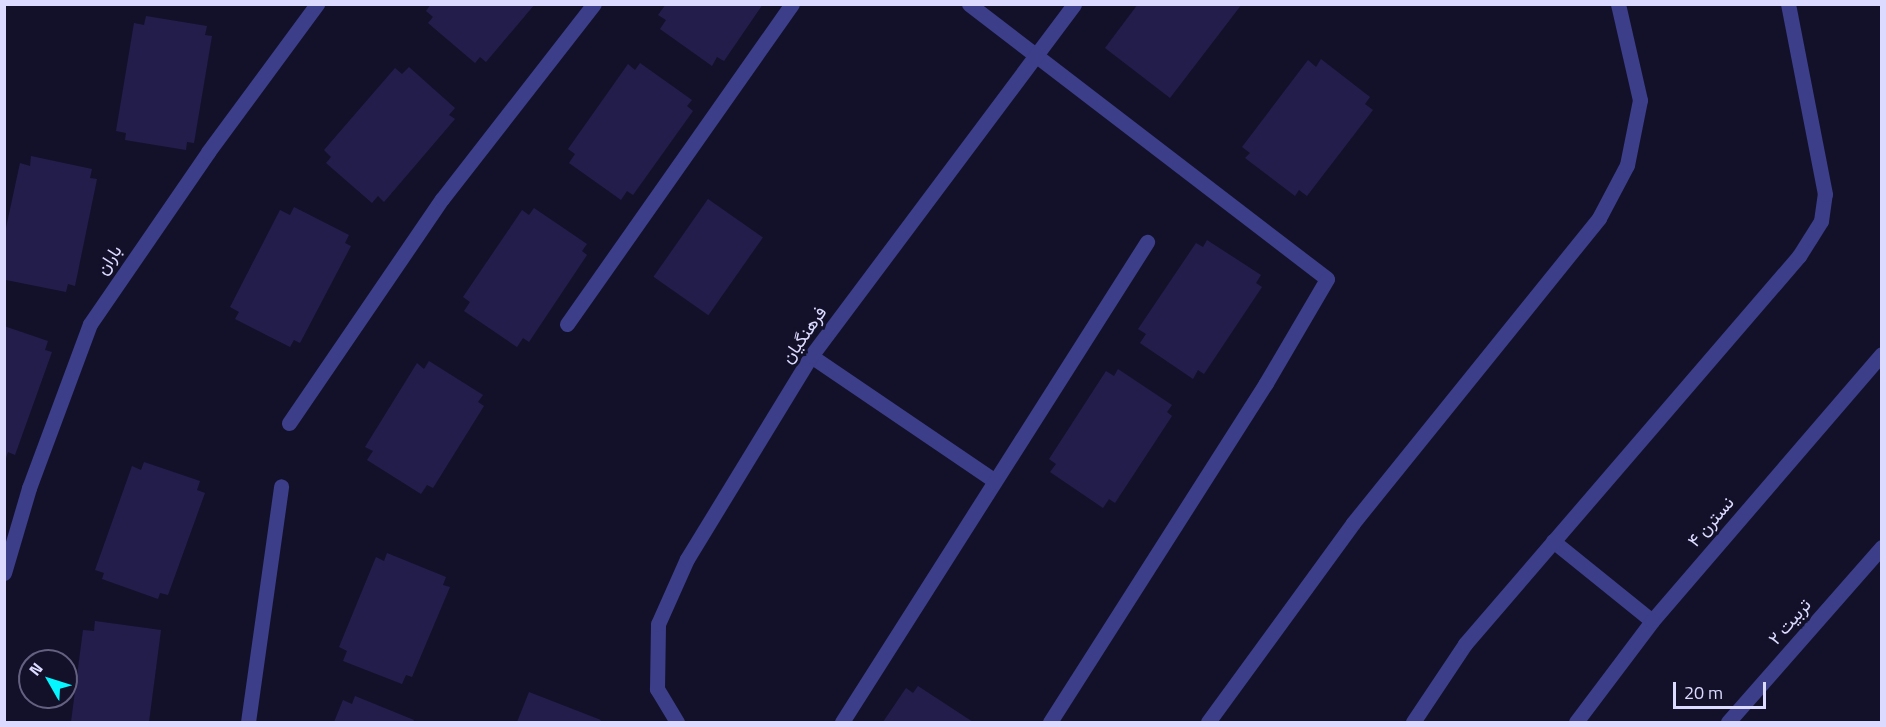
<!DOCTYPE html>
<meta charset="utf-8">
<style>
body{margin:0}
#map{position:relative;width:1886px;height:727px;overflow:hidden;background:#13112a;font-family:"Titillium Web",Vazirmatn,sans-serif}
div>[style]{position:absolute}
.building>*{inset:0;background:#231d4b;transform-origin:0 0}
.minor>*{height:15px;margin:-7.5px;padding:0 7.5px;transform-origin:7.5px;border-radius:7.5px;background:#3c3e89}
span{translate:-50% -50%;white-space:nowrap;text-align:center;line-height:1.15;-webkit-text-stroke:6px #13112a;paint-order:stroke}
.street-label{font-size:18px;color:#dcdaff}
.frame{position:absolute;inset:0;border:6px solid #dcdaff;pointer-events:none}
.north{position:absolute;left:18px;top:649px;width:60px;height:60px;box-sizing:border-box;background:#13112a;border:2px solid #63617f;border-radius:50%;rotate:309deg;font-size:16px;font-weight:700;line-height:24px;text-align:center;color:#dcdaff}
.north::after{content:'';display:block;margin:auto;width:21px;height:27px;background:#06f6ff;clip-path:polygon(50% 0,100% 100%,50% 72%,0 100%)}
.scale{position:absolute;left:1673px;top:682px;width:93px;height:27px;box-sizing:border-box;border:3px solid #dcdaff;border-top:0;padding-left:8px;font-size:18px;line-height:21px;white-space:nowrap;color:#dcdaff;-webkit-text-stroke:4px #13112a;paint-order:stroke}
</style>
<div id="map">
<div class="building">
<div style="clip-path:polygon(431px 4px,535px 4px,486px 62px,480px 57px,475px 63px,428px 23px,433px 17px,426px 11px)"></div>
<div style="clip-path:polygon(666px 4px,763px 4px,724px 61px,717px 57px,712px 66px,660px 29px,666px 20px,658px 15px)"></div>
<div style="clip-path:polygon(1138px 4px,1242px 4px,1170px 98px,1105px 48px)"></div>
<div style="clip-path:polygon(146px 16px,207px 26px,205px 35px,212px 36px,194px 143px,187px 142px,186px 150px,125px 140px,126px 133px,116px 131px,134px 23px,144px 25px)"></div>
<div style="clip-path:polygon(1321px 59px,1370px 97px,1365px 104px,1373px 110px,1307px 196px,1299px 190px,1295px 196px,1245px 158px,1250px 153px,1242px 147px,1308px 60px,1316px 67px)"></div>
<div style="clip-path:polygon(640px 63px,692px 100px,687px 106px,693px 111px,633px 195px,627px 191px,621px 200px,569px 163px,575px 154px,568px 149px,628px 64px,635px 70px)"></div>
<div style="clip-path:polygon(409px 67px,455px 108px,449px 115px,455px 119px,384px 202px,378px 196px,372px 203px,326px 163px,331px 157px,324px 150px,395px 68px,402px 74px)"></div>
<div style="clip-path:polygon(31px 156px,92px 169px,90px 178px,97px 179px,75px 286px,68px 284px,66px 292px,6px 280px,4px 237px,20px 163px,30px 166px)"></div>
<div style="left:708px;top:199px;width:67px;height:95px;rotate:35deg"></div>
<div style="clip-path:polygon(294px 207px,349px 235px,345px 243px,351px 246px,300px 343px,294px 340px,290px 347px,235px 319px,239px 312px,230px 307px,280px 210px,290px 215px)"></div>
<div style="clip-path:polygon(534px 208px,587px 244px,582px 251px,587px 255px,529px 342px,523px 338px,517px 347px,464px 311px,470px 302px,463px 297px,522px 210px,529px 215px)"></div>
<div style="clip-path:polygon(1207px 240px,1261px 275px,1256px 283px,1262px 287px,1204px 374px,1198px 370px,1193px 379px,1140px 343px,1146px 334px,1138px 329px,1196px 243px,1203px 247px)"></div>
<div style="clip-path:polygon(4px 326px,48px 341px,45px 350px,52px 352px,15px 455px,8px 452px,5px 461px)"></div>
<div style="clip-path:polygon(429px 361px,483px 395px,478px 402px,484px 406px,433px 488px,427px 485px,421px 494px,367px 460px,373px 451px,365px 447px,417px 363px,424px 369px)"></div>
<div style="clip-path:polygon(1118px 369px,1172px 405px,1167px 412px,1172px 416px,1115px 503px,1109px 499px,1103px 508px,1050px 472px,1056px 464px,1049px 459px,1106px 371px,1114px 376px)"></div>
<div style="clip-path:polygon(144px 462px,200px 481px,197px 490px,205px 493px,168px 595px,160px 593px,158px 599px,102px 579px,104px 573px,95px 570px,132px 466px,141px 470px)"></div>
<div style="clip-path:polygon(387px 553px,446px 577px,443px 585px,450px 587px,412px 677px,406px 675px,402px 684px,343px 661px,347px 651px,339px 647px,376px 557px,384px 561px)"></div>
<div style="clip-path:polygon(95px 621px,161px 630px,149px 722px,71px 722px,83px 630px,94px 631px)"></div>
<div style="clip-path:polygon(918px 686px,973px 722px,883px 722px,906px 688px,913px 693px)"></div>
<div style="clip-path:polygon(529px 692px,601px 720px,600px 722px,517px 722px)"></div>
<div style="clip-path:polygon(355px 696px,414px 720px,413px 722px,334px 722px,343px 700px,352px 704px)"></div>
</div>
<div class="minor">
<div style="left:969px;top:4px;width:451px;rotate:37.5deg"></div>
<div style="left:1327px;top:279px;width:121px;rotate:120.4deg"></div>
<div style="left:1266px;top:383px;width:402px;rotate:122.5deg"></div>
<div style="left:567px;top:324px;width:391px;rotate:-54.9deg"></div>
<div style="left:811px;top:356px;width:222px;rotate:34.2deg"></div>
<div style="left:289px;top:423px;width:271px;rotate:-55.7deg"></div>
<div style="left:442px;top:199px;width:247px;rotate:-52.1deg"></div>
<div style="left:1553px;top:541px;width:127px;rotate:38.9deg"></div>
<div style="left:4px;top:573px;width:89px;rotate:-73.6deg"></div>
<div style="left:29px;top:488px;width:175px;rotate:-69.6deg"></div>
<div style="left:90px;top:324px;width:209px;rotate:-55.5deg"></div>
<div style="left:208px;top:152px;width:184px;rotate:-53.6deg"></div>
<div style="left:248px;top:722px;width:238px;rotate:-82deg"></div>
<div style="left:677px;top:722px;width:39px;rotate:-121deg"></div>
<div style="left:657px;top:689px;width:65px;rotate:-89.1deg"></div>
<div style="left:658px;top:624px;width:71px;rotate:-66deg"></div>
<div style="left:687px;top:559px;width:238px;rotate:-58.6deg"></div>
<div style="left:811px;top:356px;width:439px;rotate:-53.2deg"></div>
<div style="left:842px;top:722px;width:569px;rotate:-57.57deg"></div>
<div style="left:1208px;top:722px;width:246px;rotate:-53.9deg"></div>
<div style="left:1353px;top:523px;width:392px;rotate:-51.1deg"></div>
<div style="left:1599px;top:218px;width:60px;rotate:-62.2deg"></div>
<div style="left:1627px;top:165px;width:66px;rotate:-78.7deg"></div>
<div style="left:1640px;top:100px;width:98px;rotate:-102.9deg"></div>
<div style="left:1413px;top:722px;width:94px;rotate:-56.3deg"></div>
<div style="left:1465px;top:644px;width:512px;rotate:-49.28deg"></div>
<div style="left:1799px;top:256px;width:41px;rotate:-57.8deg"></div>
<div style="left:1821px;top:221px;width:27px;rotate:-82deg"></div>
<div style="left:1825px;top:194px;width:194px;rotate:-101deg"></div>
<div style="left:1576px;top:722px;width:126px;rotate:-53deg"></div>
<div style="left:1652px;top:621px;width:352px;rotate:-49.3deg"></div>
<div style="left:1728px;top:722px;width:233px;rotate:-48.7deg"></div>
</div>
<div class="street-label">
<span style="left:109px;top:260px;rotate:-57deg">باران</span>
<span style="left:804px;top:335px;rotate:-55deg">فرهنگیان</span>
<span style="left:1711px;top:522px;rotate:-49deg">نسترن ۴</span>
<span style="left:1790px;top:622px;rotate:-49deg">تربیت ۲</span>
</div>
<div class="frame"></div>
<div class="north">N</div>
<div class="scale">20 m</div>
</div>
